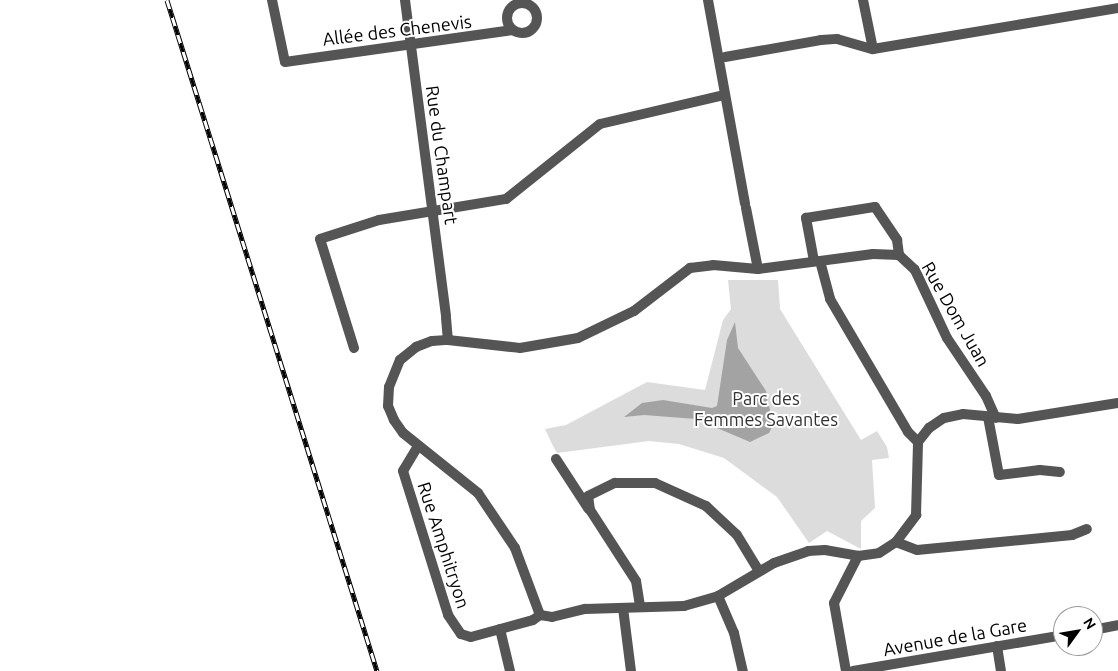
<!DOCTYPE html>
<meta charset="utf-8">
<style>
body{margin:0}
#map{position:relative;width:1118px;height:671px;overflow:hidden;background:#fff;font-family:Ubuntu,sans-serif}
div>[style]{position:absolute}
.green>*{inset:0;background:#dcdcdc}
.water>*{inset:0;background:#a3a3a3}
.street>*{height:10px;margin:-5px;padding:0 5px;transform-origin:5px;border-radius:5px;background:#555}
.street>.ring{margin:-5px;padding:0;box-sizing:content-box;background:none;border:10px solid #555;border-radius:50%}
.rail>*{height:5px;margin-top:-2.5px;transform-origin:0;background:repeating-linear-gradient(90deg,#fff 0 9px,#000 0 18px);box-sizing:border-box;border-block:1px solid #000}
span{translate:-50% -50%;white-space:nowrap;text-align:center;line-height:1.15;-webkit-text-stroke:4px #fff;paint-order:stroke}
.street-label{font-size:18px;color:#000}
.park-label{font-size:18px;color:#333}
.north{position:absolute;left:1053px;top:606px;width:50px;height:50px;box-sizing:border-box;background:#fff;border:1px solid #999;border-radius:50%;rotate:58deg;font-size:14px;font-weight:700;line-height:20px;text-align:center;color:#000}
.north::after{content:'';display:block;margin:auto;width:18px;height:22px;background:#000;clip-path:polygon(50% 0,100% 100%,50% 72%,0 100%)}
</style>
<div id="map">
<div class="green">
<div style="clip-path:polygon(728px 280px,778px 280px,780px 309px,861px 440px,877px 431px,887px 447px,889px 458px,872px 460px,875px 508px,861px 521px,861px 549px,827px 531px,809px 543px,777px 497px,724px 458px,679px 444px,649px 441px,557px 453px,552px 444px,545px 429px,566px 425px,647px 382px,705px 390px,723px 320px,731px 309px)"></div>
</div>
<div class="water">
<div style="clip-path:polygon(735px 322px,738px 348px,766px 391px,773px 425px,769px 433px,750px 442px,696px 419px,644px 415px,624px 417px,642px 403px,663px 400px,712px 408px,717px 406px,727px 340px)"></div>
</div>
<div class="street">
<div style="left:272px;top:0;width:63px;rotate:78.2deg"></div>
<div style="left:285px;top:62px;width:230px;rotate:-8deg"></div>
<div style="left:405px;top:0;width:318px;rotate:82.6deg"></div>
<div style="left:708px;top:0;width:207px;rotate:79.7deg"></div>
<div style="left:863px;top:0;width:50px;rotate:78.5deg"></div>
<div class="ring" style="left:507px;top:3px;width:20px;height:20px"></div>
<div style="left:725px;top:57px;width:97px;rotate:-10deg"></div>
<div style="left:821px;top:40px;width:16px;rotate:-4deg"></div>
<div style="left:837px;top:39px;width:37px;rotate:16deg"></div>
<div style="left:873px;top:49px;width:248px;rotate:-9.5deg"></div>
<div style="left:746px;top:208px;width:62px;rotate:78.9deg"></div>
<div style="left:899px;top:255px;width:22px;rotate:43deg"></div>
<div style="left:915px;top:270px;width:75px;rotate:64.8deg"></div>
<div style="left:947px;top:338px;width:70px;rotate:56.1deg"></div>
<div style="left:986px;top:396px;width:24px;rotate:66deg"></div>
<div style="left:814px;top:261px;width:44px;rotate:-100.5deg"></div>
<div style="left:806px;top:218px;width:70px;rotate:-9.1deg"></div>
<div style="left:875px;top:207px;width:40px;rotate:56deg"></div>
<div style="left:897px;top:240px;width:15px;rotate:82deg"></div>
<div style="left:820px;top:261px;width:39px;rotate:75deg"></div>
<div style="left:830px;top:299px;width:154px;rotate:59.6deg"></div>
<div style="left:908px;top:432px;width:14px;rotate:45deg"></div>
<div style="left:446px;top:318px;width:22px;rotate:85deg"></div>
<div style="left:354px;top:348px;width:114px;rotate:-107.3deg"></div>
<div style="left:320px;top:239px;width:62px;rotate:-17.9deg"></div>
<div style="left:379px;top:220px;width:129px;rotate:-9.4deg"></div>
<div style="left:506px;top:199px;width:120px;rotate:-38.6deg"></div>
<div style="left:600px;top:124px;width:128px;rotate:-13.1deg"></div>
<div style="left:988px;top:417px;width:59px;rotate:79.3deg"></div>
<div style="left:999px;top:475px;width:41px;rotate:-7deg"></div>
<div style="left:1040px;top:470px;width:20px;rotate:6deg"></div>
<div style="left:918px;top:442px;width:18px;rotate:-52deg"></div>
<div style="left:929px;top:428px;width:18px;rotate:-34deg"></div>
<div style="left:944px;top:418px;width:19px;rotate:-12deg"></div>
<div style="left:963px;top:414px;width:55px;rotate:5.2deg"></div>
<div style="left:1018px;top:419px;width:101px;rotate:-9.1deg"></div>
<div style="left:418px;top:446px;width:29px;rotate:121deg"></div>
<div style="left:403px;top:471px;width:151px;rotate:72.6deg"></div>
<div style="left:448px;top:615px;width:23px;rotate:56deg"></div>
<div style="left:461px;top:634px;width:10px;rotate:17deg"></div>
<div style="left:471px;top:637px;width:64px;rotate:-15.3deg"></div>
<div style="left:533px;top:620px;width:9px;rotate:-36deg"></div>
<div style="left:556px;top:459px;width:59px;rotate:56.9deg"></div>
<div style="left:896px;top:542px;width:22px;rotate:21deg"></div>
<div style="left:917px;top:550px;width:156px;rotate:-5.5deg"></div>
<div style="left:1072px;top:535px;width:16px;rotate:-22deg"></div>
<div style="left:718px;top:596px;width:40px;rotate:66.6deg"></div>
<div style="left:734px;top:633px;width:39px;rotate:77deg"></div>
<div style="left:640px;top:606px;width:25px;rotate:-99deg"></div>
<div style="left:636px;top:581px;width:85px;rotate:-122.9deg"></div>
<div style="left:590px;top:510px;width:14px;rotate:-98deg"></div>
<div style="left:588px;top:496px;width:30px;rotate:-26deg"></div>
<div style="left:615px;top:483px;width:40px"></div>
<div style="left:655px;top:483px;width:56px;rotate:24.3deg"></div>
<div style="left:706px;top:506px;width:42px;rotate:43.1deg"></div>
<div style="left:737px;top:535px;width:42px;rotate:58.6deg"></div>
<div style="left:623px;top:608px;width:64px;rotate:82.8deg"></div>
<div style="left:540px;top:615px;width:72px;rotate:-110.5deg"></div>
<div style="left:515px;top:548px;width:66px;rotate:-123.9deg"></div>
<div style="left:478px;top:493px;width:96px;rotate:-141.3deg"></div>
<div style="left:403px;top:433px;width:16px;rotate:-125deg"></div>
<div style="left:394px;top:420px;width:15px;rotate:-113deg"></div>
<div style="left:388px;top:406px;width:19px;rotate:-87deg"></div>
<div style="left:389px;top:387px;width:29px;rotate:-68deg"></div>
<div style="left:400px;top:360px;width:21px;rotate:-39deg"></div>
<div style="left:416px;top:347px;width:17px;rotate:-21deg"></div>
<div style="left:432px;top:341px;width:16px;rotate:-4deg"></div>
<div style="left:448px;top:340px;width:72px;rotate:6.3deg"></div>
<div style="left:520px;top:348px;width:59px;rotate:-9.8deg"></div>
<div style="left:578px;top:338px;width:62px;rotate:-25.7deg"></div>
<div style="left:634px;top:311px;width:71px;rotate:-37.5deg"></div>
<div style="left:690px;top:268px;width:23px;rotate:-7deg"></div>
<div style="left:713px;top:265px;width:45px;rotate:5.1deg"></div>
<div style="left:758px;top:269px;width:116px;rotate:-7.4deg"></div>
<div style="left:873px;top:254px;width:26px;rotate:2deg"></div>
<div style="left:540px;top:615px;width:12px;rotate:9deg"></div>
<div style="left:552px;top:617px;width:34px;rotate:-14deg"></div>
<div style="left:585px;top:609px;width:99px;rotate:-1.7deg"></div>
<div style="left:684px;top:606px;width:35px;rotate:-16deg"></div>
<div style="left:718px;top:596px;width:65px;rotate:-30.5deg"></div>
<div style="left:774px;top:563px;width:36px;rotate:-19deg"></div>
<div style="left:808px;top:551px;width:17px;rotate:-3deg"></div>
<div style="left:825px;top:550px;width:34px;rotate:10deg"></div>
<div style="left:858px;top:556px;width:21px;rotate:-8deg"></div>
<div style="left:879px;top:553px;width:20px;rotate:-33deg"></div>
<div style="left:896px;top:542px;width:34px;rotate:-53deg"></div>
<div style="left:916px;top:515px;width:73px;rotate:-88.4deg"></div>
<div style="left:500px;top:629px;width:43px;rotate:76.6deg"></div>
<div style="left:1093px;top:630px;width:25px;rotate:-11deg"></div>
<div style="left:997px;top:646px;width:25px;rotate:81deg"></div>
<div style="left:846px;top:671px;width:69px;rotate:-100deg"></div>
<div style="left:834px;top:603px;width:53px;rotate:-62.9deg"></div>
<div style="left:853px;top:671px;width:213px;rotate:-9.7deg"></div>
</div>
<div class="rail">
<div style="left:167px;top:0;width:703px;rotate:72.62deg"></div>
</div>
<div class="street-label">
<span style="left:397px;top:30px;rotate:-7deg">Allée des Chenevis</span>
<span style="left:442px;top:155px;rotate:82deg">Rue du Champart</span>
<span style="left:956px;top:314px;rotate:60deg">Rue Dom Juan</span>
<span style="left:444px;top:545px;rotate:72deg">Rue Amphitryon</span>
<span style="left:955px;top:637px;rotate:-10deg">Avenue de la Gare</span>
</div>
<div class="park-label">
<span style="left:766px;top:409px">Parc des<br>Femmes Savantes</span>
</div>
<div class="north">N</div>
</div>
